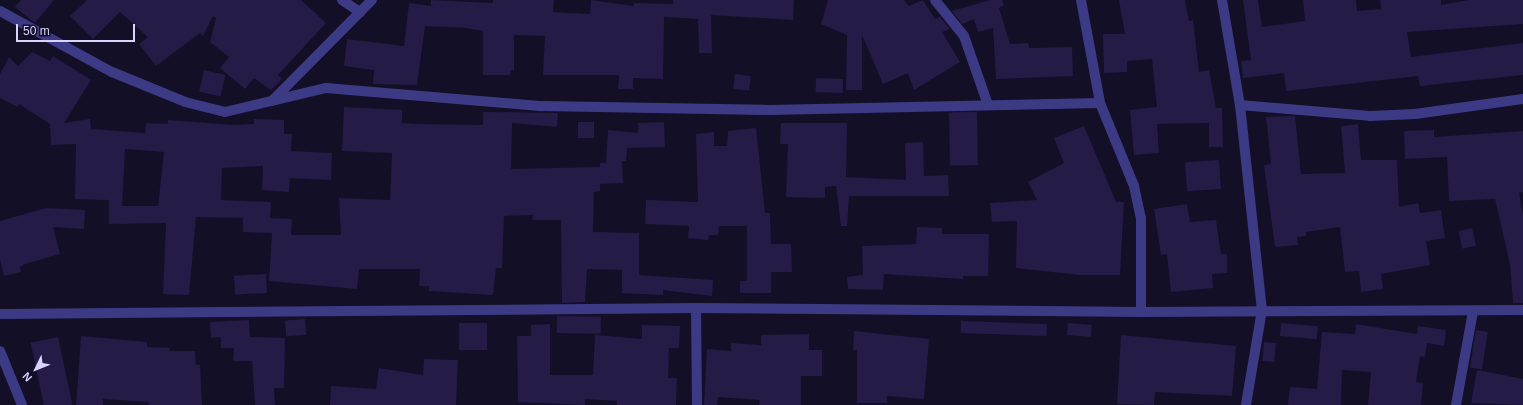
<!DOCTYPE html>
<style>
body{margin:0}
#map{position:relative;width:1523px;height:405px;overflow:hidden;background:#130f26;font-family:Helvetica,sans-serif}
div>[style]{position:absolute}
.building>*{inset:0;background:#241b47;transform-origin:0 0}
.minor>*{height:10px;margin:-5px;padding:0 5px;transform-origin:5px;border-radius:5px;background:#3d3a85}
span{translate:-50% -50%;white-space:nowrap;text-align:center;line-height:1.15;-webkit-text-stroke:4px #130f26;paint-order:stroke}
.north{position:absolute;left:16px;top:349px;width:40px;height:40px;-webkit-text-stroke:3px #130f26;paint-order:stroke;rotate:227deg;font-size:11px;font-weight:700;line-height:16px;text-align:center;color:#d9d4ff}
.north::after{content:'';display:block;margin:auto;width:14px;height:18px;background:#d9d4ff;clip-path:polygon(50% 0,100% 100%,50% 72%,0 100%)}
.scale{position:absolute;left:16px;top:24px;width:119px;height:18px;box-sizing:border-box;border:2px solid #d9d4ff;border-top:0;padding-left:5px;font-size:12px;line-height:14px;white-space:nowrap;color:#d9d4ff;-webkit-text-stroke:3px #130f26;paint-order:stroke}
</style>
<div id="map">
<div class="building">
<div style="clip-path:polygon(21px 0,54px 0,35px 23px,15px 7px)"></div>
<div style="clip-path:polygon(87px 0,301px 0,326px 23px,278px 75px,282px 79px,271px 90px,254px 78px,245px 89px,220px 68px,229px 57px,210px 42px,216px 18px,213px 16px,203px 36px,200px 33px,156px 66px,139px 44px,148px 37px,120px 12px,93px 39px,70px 16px)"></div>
<div style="clip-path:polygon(431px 0,493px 3px,493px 0,554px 0,553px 12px,590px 14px,591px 0,634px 6px,634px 3px,673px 4px,673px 0,794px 0,793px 20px,711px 15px,712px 53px,699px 53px,698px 19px,664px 17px,663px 79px,633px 78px,633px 89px,618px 89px,619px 75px,543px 75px,545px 36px,514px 35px,514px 70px,511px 70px,510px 75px,483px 75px,483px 31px,466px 28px,425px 26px,417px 85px,373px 84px,374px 70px,344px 66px,347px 39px,404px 46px,409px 3px,431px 6px)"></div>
<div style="clip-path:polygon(828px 0,904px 0,909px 6px,923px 0,935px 19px,940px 17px,950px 29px,942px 32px,960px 62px,914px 90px,908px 73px,883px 84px,862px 35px,862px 90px,846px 90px,847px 35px,821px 24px)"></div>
<div style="clip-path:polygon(990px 0,1002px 0,1004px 5px,999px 8px,1010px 44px,1028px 43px,1029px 48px,1072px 47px,1073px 76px,996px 79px,993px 28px,978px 32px,974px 19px,962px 24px,952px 11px)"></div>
<div style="clip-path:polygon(1119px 0,1185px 0,1189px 21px,1193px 20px,1199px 72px,1209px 70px,1216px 108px,1222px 108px,1223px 147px,1209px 147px,1209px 123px,1157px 124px,1159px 153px,1134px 155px,1130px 110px,1157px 107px,1152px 59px,1127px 61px,1127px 72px,1104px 73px,1103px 34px,1125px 34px)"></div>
<div style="clip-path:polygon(1243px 0,1258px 0,1262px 27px,1305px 21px,1303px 0,1356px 0,1357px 11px,1381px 9px,1380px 0,1441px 0,1441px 5px,1469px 0,1523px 0,1523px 24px,1407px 32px,1411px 57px,1523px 43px,1523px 75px,1420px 86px,1418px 76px,1286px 91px,1284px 73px,1243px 78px,1241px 61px,1251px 60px)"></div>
<div style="clip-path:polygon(evenodd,32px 52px,50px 61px,53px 56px,91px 80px,64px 123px,90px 119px,91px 129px,145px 133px,146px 123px,168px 124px,168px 120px,234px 125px,254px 124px,254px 119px,284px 120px,284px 134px,292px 134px,291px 151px,332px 153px,331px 180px,290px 178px,289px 192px,262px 190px,263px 166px,222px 168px,221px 200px,271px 202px,270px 218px,292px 219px,291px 235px,341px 235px,339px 198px,390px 200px,392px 153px,342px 151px,344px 107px,402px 110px,402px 123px,418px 124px,483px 125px,483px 112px,558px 113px,557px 127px,512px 123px,511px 169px,600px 167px,600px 163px,606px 163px,608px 130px,638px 133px,638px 123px,664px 122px,665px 147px,627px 148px,626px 161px,622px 161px,623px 183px,600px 184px,600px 191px,594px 192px,593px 232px,639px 233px,639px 275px,713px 280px,712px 296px,663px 290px,663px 295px,622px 293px,622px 270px,587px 269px,585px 302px,562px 303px,561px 220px,532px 220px,533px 215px,504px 216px,502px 268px,496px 268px,493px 295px,429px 291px,429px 286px,419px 286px,420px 269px,359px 269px,357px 289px,269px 281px,272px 233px,243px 232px,243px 218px,196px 217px,189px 295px,163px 294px,166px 223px,109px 224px,109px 200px,75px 199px,76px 144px,51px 145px,50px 124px,19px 104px,18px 107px,0 98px,0 74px,9px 57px,18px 66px,32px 52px,125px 149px,164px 152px,158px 206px,122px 206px,125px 149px)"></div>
<div style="left:204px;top:70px;width:22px;height:22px;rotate:13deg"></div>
<div style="left:735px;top:74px;width:16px;height:15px;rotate:7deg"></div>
<div style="left:816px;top:78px;width:27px;height:14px;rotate:2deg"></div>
<div style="left:977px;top:112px;width:53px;height:28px;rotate:89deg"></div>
<div style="clip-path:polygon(1295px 116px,1301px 174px,1345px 173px,1341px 126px,1358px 124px,1361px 160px,1397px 160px,1399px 207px,1418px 203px,1420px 213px,1441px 210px,1445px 238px,1426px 241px,1430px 265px,1381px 274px,1383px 289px,1361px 292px,1359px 271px,1345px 272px,1340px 227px,1306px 232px,1306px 236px,1297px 237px,1298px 245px,1275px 247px,1264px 165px,1271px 164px,1266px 117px)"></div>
<div style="left:594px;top:122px;width:16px;height:16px;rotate:90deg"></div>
<div style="clip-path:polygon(781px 123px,847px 123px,846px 177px,906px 180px,905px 143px,923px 142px,924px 176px,948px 175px,949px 196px,849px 196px,847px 226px,841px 226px,836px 186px,825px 187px,825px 198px,786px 197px,788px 144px,780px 144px)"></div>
<div style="clip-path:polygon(1084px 126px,1116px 202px,1124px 202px,1120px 275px,1079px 275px,1016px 268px,1017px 221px,992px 222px,990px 203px,1037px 200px,1028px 182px,1064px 163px,1054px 138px)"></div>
<div style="clip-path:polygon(756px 128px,765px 213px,770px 213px,771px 244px,791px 244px,792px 272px,771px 272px,771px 293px,740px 293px,740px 281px,747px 281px,747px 226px,719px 226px,718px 235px,709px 235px,708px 240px,688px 238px,689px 226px,645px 224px,646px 200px,698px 202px,696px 134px,714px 132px,714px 146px,727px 146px,728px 131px)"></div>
<div style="clip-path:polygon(1434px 130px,1434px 137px,1523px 131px,1523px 192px,1519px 193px,1523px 214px,1523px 303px,1513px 303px,1510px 264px,1495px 199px,1449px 201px,1447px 157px,1405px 159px,1404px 131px)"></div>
<div style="left:1219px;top:160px;width:29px;height:34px;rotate:86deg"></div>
<div style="clip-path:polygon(1187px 204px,1190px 222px,1216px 220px,1221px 254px,1227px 254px,1227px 273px,1212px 274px,1213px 288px,1171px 292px,1167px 254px,1161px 255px,1154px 209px)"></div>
<div style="clip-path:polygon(46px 208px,85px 210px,84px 229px,53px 227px,60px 254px,25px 264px,20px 267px,21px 272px,4px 276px,0 260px,0 221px)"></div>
<div style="clip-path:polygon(917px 227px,942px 228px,942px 234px,989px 234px,988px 276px,963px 276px,963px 279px,884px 274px,883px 290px,848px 289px,847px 277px,863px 275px,862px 246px,916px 244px)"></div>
<div style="left:1472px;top:228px;width:18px;height:14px;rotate:77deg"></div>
<div style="left:266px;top:274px;width:19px;height:32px;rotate:87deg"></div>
<div style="left:557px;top:316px;width:44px;height:17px;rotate:1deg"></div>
<div style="left:305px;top:319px;width:16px;height:20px;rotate:86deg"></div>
<div style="clip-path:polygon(249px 320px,250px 337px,285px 338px,284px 388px,274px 388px,275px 405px,255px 405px,252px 361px,233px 361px,234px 348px,221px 348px,221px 337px,211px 338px,210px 322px)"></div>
<div style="left:961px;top:321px;width:86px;height:12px;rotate:2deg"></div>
<div style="left:459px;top:323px;width:28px;height:27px"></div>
<div style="left:1068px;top:323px;width:24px;height:12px;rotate:5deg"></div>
<div style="left:1281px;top:323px;width:37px;height:13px;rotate:5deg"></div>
<div style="clip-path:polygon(550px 324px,550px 375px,593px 375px,595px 335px,642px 339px,642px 325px,680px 326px,679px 348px,669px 348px,668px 378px,677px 378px,676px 405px,617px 405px,617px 401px,585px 399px,585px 405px,518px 402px,517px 336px,531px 336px,531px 325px)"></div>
<div style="clip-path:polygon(1356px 324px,1417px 334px,1418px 326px,1446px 330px,1444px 346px,1427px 343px,1425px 357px,1420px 356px,1416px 382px,1423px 383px,1421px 405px,1368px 405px,1371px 372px,1342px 370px,1341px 405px,1288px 405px,1290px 387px,1317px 389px,1322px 332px,1355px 334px)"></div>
<div style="left:1476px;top:330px;width:12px;height:38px;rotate:9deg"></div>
<div style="clip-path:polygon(854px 331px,929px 339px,924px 399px,887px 396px,887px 403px,857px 403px,857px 350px,853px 350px)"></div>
<div style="clip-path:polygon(809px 334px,809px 350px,822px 350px,822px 376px,801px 376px,801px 405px,759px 405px,760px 400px,718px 397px,717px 405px,704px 405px,707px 349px,731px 351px,731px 343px,761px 345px,761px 335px)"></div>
<div style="clip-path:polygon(1121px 335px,1236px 346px,1232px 396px,1155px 392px,1154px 405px,1117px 404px)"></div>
<div style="clip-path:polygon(81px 336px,147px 342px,147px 347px,170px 348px,169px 351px,195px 351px,196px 365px,200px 365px,202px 405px,149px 405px,149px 402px,103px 399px,103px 405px,76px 405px)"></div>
<div style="left:58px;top:337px;width:69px;height:28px;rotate:78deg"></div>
<div style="left:1264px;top:342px;width:12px;height:19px;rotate:5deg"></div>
<div style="clip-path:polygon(424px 359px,458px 360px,456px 405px,330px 405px,331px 386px,376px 389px,379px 368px,423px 375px)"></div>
<div style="clip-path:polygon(1477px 370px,1523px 379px,1523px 405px,1471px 403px)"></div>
</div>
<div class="minor">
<div style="left:342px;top:0;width:22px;rotate:34deg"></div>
<div style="left:935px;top:0;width:46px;rotate:51.1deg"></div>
<div style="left:964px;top:36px;width:70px;rotate:70.8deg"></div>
<div style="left:1081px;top:0;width:105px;rotate:79.5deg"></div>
<div style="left:1100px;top:103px;width:90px;rotate:67.7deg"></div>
<div style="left:1134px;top:186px;width:33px;rotate:78deg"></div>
<div style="left:1141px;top:218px;width:94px;rotate:90deg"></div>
<div style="left:1222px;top:0;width:107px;rotate:80.3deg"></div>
<div style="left:1240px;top:105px;width:206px;rotate:83.9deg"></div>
<div style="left:1262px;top:310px;width:96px;rotate:99.6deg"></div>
<div style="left:0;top:11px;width:128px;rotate:28.6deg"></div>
<div style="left:112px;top:72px;width:79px;rotate:22.3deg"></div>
<div style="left:185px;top:102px;width:41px;rotate:14deg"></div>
<div style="left:225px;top:112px;width:104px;rotate:-13.4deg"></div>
<div style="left:326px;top:88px;width:217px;rotate:4.8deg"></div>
<div style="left:542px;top:106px;width:228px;rotate:1deg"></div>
<div style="left:770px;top:110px;width:330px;rotate:-1.2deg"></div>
<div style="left:272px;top:101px;width:142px;rotate:-45.3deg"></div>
<div style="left:1240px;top:105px;width:130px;rotate:4.8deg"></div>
<div style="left:1370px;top:116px;width:45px;rotate:-2.5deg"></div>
<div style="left:1415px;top:114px;width:109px;rotate:-7.9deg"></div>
<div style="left:696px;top:308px;width:97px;rotate:89.4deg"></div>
<div style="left:0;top:314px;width:696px;rotate:-0.49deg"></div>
<div style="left:696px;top:308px;width:445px;rotate:0.5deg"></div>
<div style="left:1141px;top:312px;width:382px;rotate:-0.3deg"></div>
<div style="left:0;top:351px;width:58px;rotate:67.8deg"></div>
<div style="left:1456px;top:405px;width:96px;rotate:-79.7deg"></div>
</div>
<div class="north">N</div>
<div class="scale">50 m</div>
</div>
